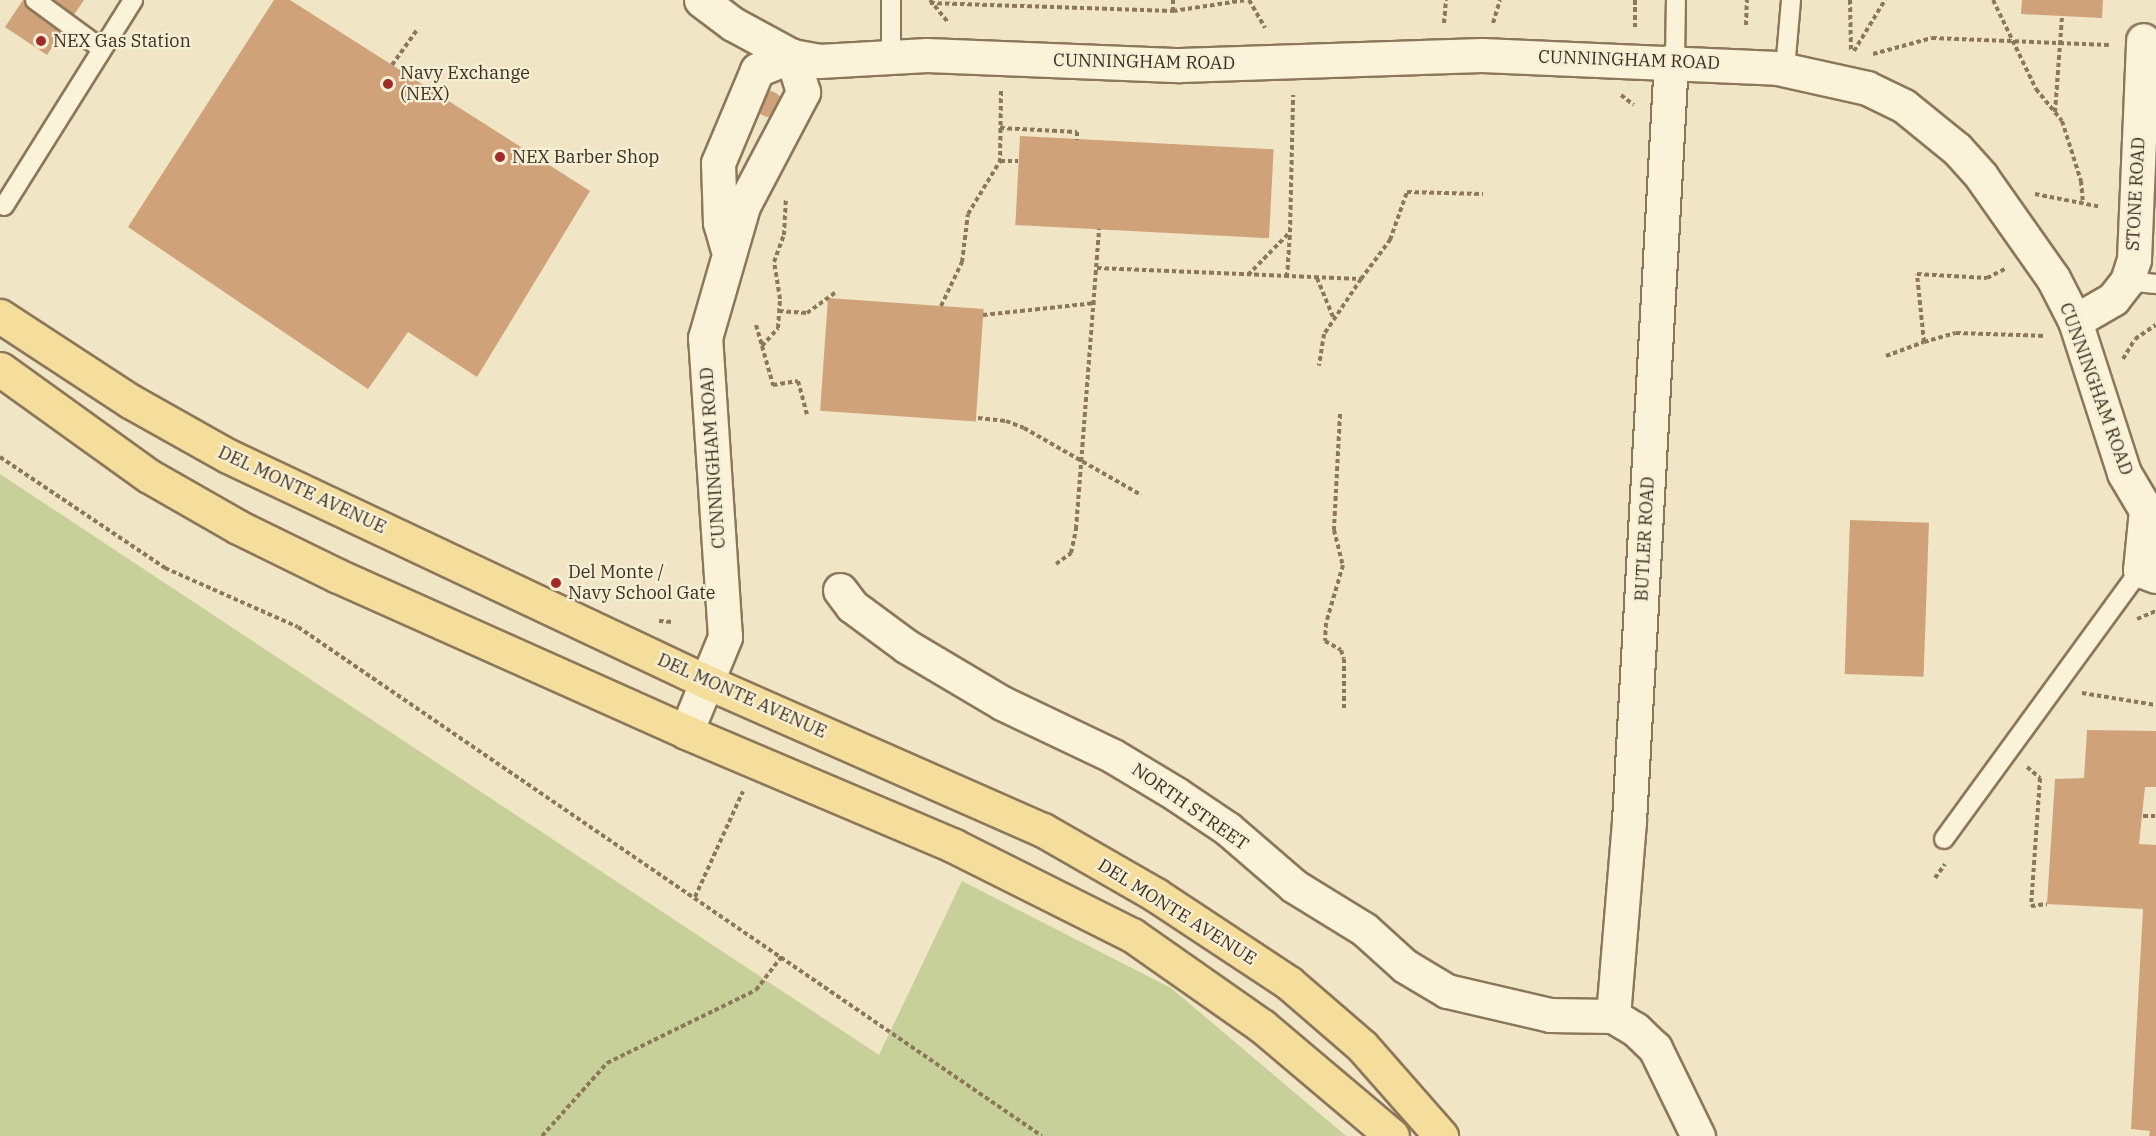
<!DOCTYPE html>
<style>
body{margin:0}
#map{position:relative;width:2156px;height:1136px;overflow:hidden;background:#f0e6c5;font-family:"IBM Plex Serif",serif}
div>[style]{position:absolute}
.green>*{inset:0;background:#c6d098}
.building>*{inset:0;background:#d0a279;transform-origin:0 0}
.round{border-radius:50%}
.path>*{height:4px;margin-top:-2px;transform-origin:0;background:repeating-linear-gradient(90deg,#8d775a 0 4.5px,transparent 0 7.5px)}
.roads{filter:drop-shadow(2px 0 #8d775a) drop-shadow(-2px 0 #8d775a) drop-shadow(0 2px #8d775a) drop-shadow(0 -2px #8d775a)}
.service>*{height:18px;margin:-9px;padding:0 9px;transform-origin:9px;border-radius:9px;background:#faf2d9}
.minor>*{height:33px;margin:-16.5px;padding:0 16.5px;transform-origin:16.5px;border-radius:16.5px;background:#faf2d9}
.primary>*{height:33px;margin:-16.5px;padding:0 16.5px;transform-origin:16.5px;border-radius:16.5px;background:#f5dd9c}
.dots>*{width:16px;height:16px;translate:-50% -50%;box-sizing:border-box;border:3px solid #f7efd5;border-radius:50%}
span{translate:-50% -50%;white-space:nowrap;text-align:center;line-height:1.15;-webkit-text-stroke:4.5px #f7efd5;paint-order:stroke}
.poi-label{font-size:18px;color:#3c2e1e}
.left{translate:0 -50%;text-align:left}
.street-label{font-size:18px;color:#3c2e1e}
</style>
<div id="map">
<div class="green">
<div style="clip-path:polygon(0 474px,879px 1055px,962px 881px,1171px 988px,1346px 1136px,0 1136px)"></div>
</div>
<div class="building">
<div style="clip-path:polygon(23px 0,84px 0,47px 55px,5px 27px)"></div>
<div style="clip-path:polygon(274px 0,290px 0,590px 191px,477px 377px,408px 332px,368px 389px,128px 227px)"></div>
<div style="clip-path:polygon(2022px 0,2103px 0,2102px 18px,2021px 14px)"></div>
<div class="round" style="left:756px;top:91px;width:26px;height:26px"></div>
<div style="left:1020px;top:136px;width:254px;height:89px;rotate:3deg"></div>
<div style="left:828px;top:298px;width:156px;height:113px;rotate:4deg"></div>
<div style="left:1850px;top:520px;width:79px;height:154px;rotate:2deg"></div>
<div style="clip-path:polygon(2087px 730px,2156px 731px,2156px 787px,2145px 787px,2139px 844px,2156px 845px,2156px 1136px,2149px 1136px,2150px 1131px,2131px 1129px,2143px 909px,2047px 904px,2055px 779px,2084px 778px)"></div>
</div>
<div class="path">
<div style="left:930px;top:0;width:28px;rotate:51deg"></div>
<div style="left:1249px;top:0;width:32px;rotate:60deg"></div>
<div style="left:1850px;top:0;width:50px;rotate:88.9deg"></div>
<div style="left:1993px;top:0;width:99px;rotate:64.2deg"></div>
<div style="left:2036px;top:89px;width:41px;rotate:50.9deg"></div>
<div style="left:2062px;top:121px;width:63px;rotate:72.4deg"></div>
<div style="left:2081px;top:181px;width:22px;rotate:85deg"></div>
<div style="left:930px;top:3px;width:243px;rotate:1.9deg"></div>
<div style="left:1173px;top:11px;width:11px;rotate:-90deg"></div>
<div style="left:1173px;top:11px;width:74px;rotate:-8.6deg"></div>
<div style="left:1444px;top:23px;width:23px;rotate:-85deg"></div>
<div style="left:1493px;top:23px;width:24px;rotate:-73deg"></div>
<div style="left:1746px;top:25px;width:25px;rotate:-88deg"></div>
<div style="left:1635px;top:27px;width:27px;rotate:-90deg"></div>
<div style="left:1854px;top:51px;width:60px;rotate:-58.7deg"></div>
<div style="left:1873px;top:54px;width:61px;rotate:-15.2deg"></div>
<div style="left:1932px;top:38px;width:177px;rotate:2.3deg"></div>
<div style="left:392px;top:65px;width:43px;rotate:-54.5deg"></div>
<div style="left:1001px;top:91px;width:70px;rotate:90.8deg"></div>
<div style="left:1000px;top:161px;width:18px"></div>
<div style="left:1621px;top:95px;width:16px;rotate:38deg"></div>
<div style="left:2055px;top:112px;width:96px;rotate:-85.8deg"></div>
<div style="left:1000px;top:128px;width:77px;rotate:3deg"></div>
<div style="left:1077px;top:132px;width:8px;rotate:90deg"></div>
<div style="left:2035px;top:194px;width:67px;rotate:11.1deg"></div>
<div style="left:1097px;top:268px;width:264px;rotate:2.4deg"></div>
<div style="left:1361px;top:279px;width:66px;rotate:123.9deg"></div>
<div style="left:1324px;top:334px;width:32px;rotate:99deg"></div>
<div style="left:1248px;top:275px;width:60px;rotate:-45.7deg"></div>
<div style="left:1290px;top:232px;width:137px;rotate:-88.7deg"></div>
<div style="left:1287px;top:277px;width:44px;rotate:-86.1deg"></div>
<div style="left:1317px;top:278px;width:42px;rotate:67.7deg"></div>
<div style="left:1361px;top:279px;width:49px;rotate:-53.4deg"></div>
<div style="left:1390px;top:240px;width:51px;rotate:-70.5deg"></div>
<div style="left:1407px;top:192px;width:76px;rotate:1.5deg"></div>
<div style="left:941px;top:306px;width:49px;rotate:-64.5deg"></div>
<div style="left:962px;top:262px;width:48px;rotate:-82.9deg"></div>
<div style="left:968px;top:214px;width:62px;rotate:-58.9deg"></div>
<div style="left:779px;top:311px;width:28px;rotate:4deg"></div>
<div style="left:807px;top:313px;width:36px;rotate:-36deg"></div>
<div style="left:983px;top:315px;width:113px;rotate:-6.1deg"></div>
<div style="left:756px;top:325px;width:22px;rotate:74deg"></div>
<div style="left:762px;top:346px;width:24px;rotate:-48deg"></div>
<div style="left:778px;top:328px;width:29px;rotate:-86deg"></div>
<div style="left:780px;top:299px;width:37px;rotate:-99deg"></div>
<div style="left:774px;top:262px;width:29px;rotate:-70deg"></div>
<div style="left:784px;top:235px;width:35px;rotate:-87deg"></div>
<div style="left:1924px;top:342px;width:33px;rotate:-16deg"></div>
<div style="left:1956px;top:333px;width:89px;rotate:1.9deg"></div>
<div style="left:762px;top:346px;width:41px;rotate:74.2deg"></div>
<div style="left:773px;top:385px;width:25px;rotate:-9deg"></div>
<div style="left:798px;top:381px;width:35px;rotate:75deg"></div>
<div style="left:1886px;top:356px;width:40px;rotate:-20.2deg"></div>
<div style="left:1924px;top:342px;width:68px;rotate:-95.9deg"></div>
<div style="left:1917px;top:274px;width:70px;rotate:3.3deg"></div>
<div style="left:1987px;top:278px;width:20px;rotate:-27deg"></div>
<div style="left:2123px;top:359px;width:23px;rotate:-59deg"></div>
<div style="left:2135px;top:339px;width:25px;rotate:-34deg"></div>
<div style="left:1340px;top:414px;width:116px;rotate:93deg"></div>
<div style="left:1334px;top:530px;width:36px;rotate:76deg"></div>
<div style="left:1343px;top:565px;width:60px;rotate:106.3deg"></div>
<div style="left:1326px;top:623px;width:18px;rotate:93deg"></div>
<div style="left:1325px;top:641px;width:18px;rotate:29deg"></div>
<div style="left:1341px;top:650px;width:9px;rotate:72deg"></div>
<div style="left:1344px;top:659px;width:50px;rotate:90deg"></div>
<div style="left:978px;top:418px;width:28px;rotate:6deg"></div>
<div style="left:1006px;top:421px;width:19px;rotate:21deg"></div>
<div style="left:1024px;top:428px;width:135px;rotate:29.8deg"></div>
<div style="left:0;top:457px;width:199px;rotate:33.9deg"></div>
<div style="left:165px;top:568px;width:145px;rotate:23.9deg"></div>
<div style="left:298px;top:627px;width:901px;rotate:34.38deg"></div>
<div style="left:1056px;top:564px;width:19px;rotate:-36deg"></div>
<div style="left:1071px;top:553px;width:25px;rotate:-78deg"></div>
<div style="left:1076px;top:529px;width:301px;rotate:-85.6deg"></div>
<div style="left:2137px;top:619px;width:21px;rotate:-23deg"></div>
<div style="left:659px;top:621px;width:14px;rotate:4deg"></div>
<div style="left:2082px;top:693px;width:75px;rotate:9.2deg"></div>
<div style="left:2027px;top:767px;width:17px;rotate:40deg"></div>
<div style="left:2040px;top:778px;width:128px;rotate:94deg"></div>
<div style="left:2031px;top:906px;width:16px;rotate:-7deg"></div>
<div style="left:2143px;top:816px;width:13px"></div>
<div style="left:1935px;top:878px;width:17px;rotate:-54deg"></div>
<div style="left:695px;top:897px;width:116px;rotate:-65.6deg"></div>
<div style="left:542px;top:1136px;width:98px;rotate:-48.3deg"></div>
<div style="left:607px;top:1063px;width:166px;rotate:-26.1deg"></div>
<div style="left:756px;top:990px;width:43px;rotate:-52.6deg"></div>
</div>
<div class="roads">
<div class="service">
<div style="left:35px;top:0;width:83px;rotate:36.2deg"></div>
<div style="left:891px;top:57px;width:57px;rotate:-90deg"></div>
<div style="left:1675px;top:61px;width:61px;rotate:-89.1deg"></div>
<div style="left:1785px;top:69px;width:69px;rotate:-85deg"></div>
<div style="left:4px;top:206px;width:243px;rotate:-57.9deg"></div>
<div style="left:2127px;top:281px;width:29px;rotate:6deg"></div>
<div style="left:1944px;top:839px;width:333px;rotate:-53.9deg"></div>
</div>
<div class="minor">
<div style="left:701px;top:0;width:40px;rotate:37deg"></div>
<div style="left:733px;top:24px;width:67px;rotate:28.5deg"></div>
<div style="left:792px;top:56px;width:27px;rotate:10deg"></div>
<div style="left:819px;top:61px;width:108px;rotate:-3.2deg"></div>
<div style="left:927px;top:55px;width:253px;rotate:2.3deg"></div>
<div style="left:1180px;top:65px;width:302px;rotate:-1.9deg"></div>
<div style="left:1482px;top:55px;width:295px;rotate:2.5deg"></div>
<div style="left:1777px;top:68px;width:92px;rotate:12.5deg"></div>
<div style="left:1867px;top:88px;width:41px;rotate:25.9deg"></div>
<div style="left:1904px;top:106px;width:68px;rotate:39.1deg"></div>
<div style="left:1957px;top:149px;width:36px;rotate:48deg"></div>
<div style="left:1981px;top:176px;width:125px;rotate:54.8deg"></div>
<div style="left:2053px;top:278px;width:48px;rotate:62.9deg"></div>
<div style="left:2075px;top:321px;width:160px;rotate:72.1deg"></div>
<div style="left:2124px;top:473px;width:43px;rotate:59.3deg"></div>
<div style="left:2146px;top:510px;width:60px;rotate:95.7deg"></div>
<div style="left:2140px;top:570px;width:17px;rotate:21deg"></div>
<div style="left:727px;top:247px;width:25px;rotate:-106deg"></div>
<div style="left:720px;top:223px;width:60px;rotate:-91.9deg"></div>
<div style="left:718px;top:163px;width:101px;rotate:-67.2deg"></div>
<div style="left:757px;top:70px;width:38px;rotate:-22deg"></div>
<div style="left:2075px;top:321px;width:44px;rotate:-30.1deg"></div>
<div style="left:2113px;top:299px;width:23px;rotate:-52deg"></div>
<div style="left:2127px;top:281px;width:23px;rotate:-72deg"></div>
<div style="left:2134px;top:259px;width:219px;rotate:-87.6deg"></div>
<div style="left:840px;top:590px;width:20px;rotate:53deg"></div>
<div style="left:852px;top:606px;width:67px;rotate:36.5deg"></div>
<div style="left:906px;top:646px;width:112px;rotate:30.7deg"></div>
<div style="left:1002px;top:703px;width:123px;rotate:25.5deg"></div>
<div style="left:1113px;top:756px;width:74px;rotate:31.1deg"></div>
<div style="left:1176px;top:794px;width:63px;rotate:33.9deg"></div>
<div style="left:1228px;top:829px;width:87px;rotate:40.8deg"></div>
<div style="left:1294px;top:886px;width:82px;rotate:31.6deg"></div>
<div style="left:1364px;top:929px;width:55px;rotate:42.1deg"></div>
<div style="left:1405px;top:966px;width:49px;rotate:30.8deg"></div>
<div style="left:1447px;top:991px;width:106px;rotate:13.1deg"></div>
<div style="left:1550px;top:1015px;width:63px;rotate:0.9deg"></div>
<div style="left:1613px;top:1016px;width:26px;rotate:31deg"></div>
<div style="left:1635px;top:1029px;width:28px;rotate:44deg"></div>
<div style="left:1655px;top:1048px;width:98px;rotate:64deg"></div>
<div style="left:686px;top:732px;width:103px;rotate:-67.7deg"></div>
<div style="left:725px;top:637px;width:300px;rotate:-93.8deg"></div>
<div style="left:705px;top:338px;width:137px;rotate:-73.9deg"></div>
<div style="left:743px;top:206px;width:129px;rotate:-62.2deg"></div>
<div style="left:803px;top:92px;width:38px;rotate:-107deg"></div>
<div style="left:1613px;top:1016px;width:196px;rotate:-85.3deg"></div>
<div style="left:1629px;top:821px;width:761px;rotate:-86.84deg"></div>
</div>
<div class="primary">
<div style="left:0;top:316px;width:155px;rotate:33.2deg"></div>
<div style="left:130px;top:401px;width:112px;rotate:29.3deg"></div>
<div style="left:228px;top:456px;width:530px;rotate:25.26deg"></div>
<div style="left:707px;top:682px;width:367px;rotate:23.8deg"></div>
<div style="left:1043px;top:830px;width:130px;rotate:29.9deg"></div>
<div style="left:1156px;top:895px;width:159px;rotate:33.5deg"></div>
<div style="left:1289px;top:983px;width:96px;rotate:40.8deg"></div>
<div style="left:1362px;top:1046px;width:120px;rotate:48.7deg"></div>
<div style="left:0;top:369px;width:183px;rotate:35.7deg"></div>
<div style="left:149px;top:476px;width:103px;rotate:29.8deg"></div>
<div style="left:238px;top:527px;width:111px;rotate:26.1deg"></div>
<div style="left:338px;top:576px;width:381px;rotate:24.1deg"></div>
<div style="left:686px;top:732px;width:291px;rotate:23deg"></div>
<div style="left:954px;top:846px;width:199px;rotate:26.6deg"></div>
<div style="left:1132px;top:935px;width:159px;rotate:35deg"></div>
<div style="left:1262px;top:1026px;width:170px;rotate:40.2deg"></div>
</div>
</div>
<div class="dots">
<div style="left:41px;top:41px;background:#9f2c27"></div>
<div style="left:388px;top:84px;background:#9f2c27"></div>
<div style="left:500px;top:157px;background:#9f2c27"></div>
<div style="left:556px;top:583px;background:#9f2c27"></div>
</div>
<div class="poi-label">
<span class="left" style="left:53px;top:41px">NEX Gas Station</span>
<span class="left" style="left:400px;top:84px">Navy Exchange<br>(NEX)</span>
<span class="left" style="left:512px;top:157px">NEX Barber Shop</span>
<span class="left" style="left:568px;top:583px">Del Monte /<br>Navy School Gate</span>
</div>
<div class="street-label">
<span style="left:1629px;top:60px;rotate:2deg">CUNNINGHAM ROAD</span>
<span style="left:1144px;top:62px;rotate:1deg">CUNNINGHAM ROAD</span>
<span style="left:2136px;top:194px;rotate:-87deg">STONE ROAD</span>
<span style="left:2096px;top:389px;rotate:70deg">CUNNINGHAM ROAD</span>
<span style="left:713px;top:458px;rotate:-94deg">CUNNINGHAM ROAD</span>
<span style="left:302px;top:490px;rotate:25deg">DEL MONTE AVENUE</span>
<span style="left:1645px;top:539px;rotate:-87deg">BUTLER ROAD</span>
<span style="left:742px;top:696px;rotate:24deg">DEL MONTE AVENUE</span>
<span style="left:1190px;top:807px;rotate:35deg">NORTH STREET</span>
<span style="left:1177px;top:912px;rotate:32deg">DEL MONTE AVENUE</span>
</div>
</div>
